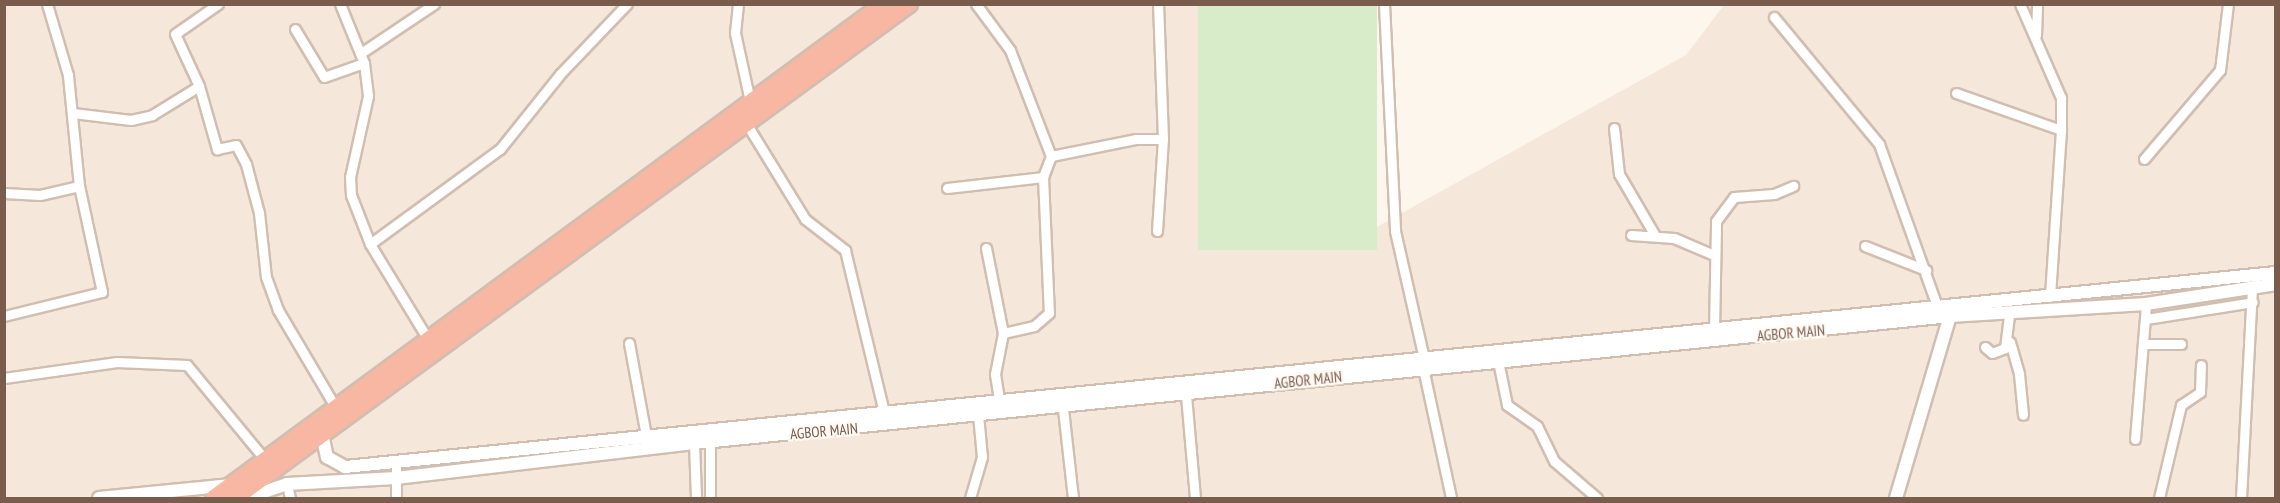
<!DOCTYPE html>
<style>
body{margin:0}
#map{position:relative;width:2280px;height:503px;overflow:hidden;background:#fdf6ec;font-family:"PT Sans Narrow",sans-serif}
div>[style]{position:absolute}
.residential>*{inset:0;background:#f5e8da}
.green>*{inset:0;background:#d8ecc9;transform-origin:0 0}
.roads{filter:drop-shadow(2px 0 #d1beb0) drop-shadow(-2px 0 #d1beb0) drop-shadow(0 2px #d1beb0) drop-shadow(0 -2px #d1beb0)}
.street>*{height:9px;margin:-4.5px;padding:0 4.5px;transform-origin:4.5px;border-radius:4.5px;background:#fff}
.secondary>*{height:12px;margin:-6px;padding:0 6px;transform-origin:6px;border-radius:6px;background:#fff}
.highway>*{height:16px;margin:-8px;padding:0 8px;transform-origin:8px;border-radius:8px;background:#f7b7a3}
span{translate:-50% -50%;white-space:nowrap;text-align:center;line-height:1.15;-webkit-text-stroke:4.5px #fffaf3;paint-order:stroke}
.street-label{font-size:15px;color:#7a5c4d}
.frame{position:absolute;inset:0;border:6px solid #7a5c4d;pointer-events:none}
</style>
<div id="map">
<div class="residential">
<div style="clip-path:polygon(4px 5px,1373px 5px,1375px 228px,1686px 55px,1724px 5px,2275px 5px,2275px 498px,5px 498px)"></div>
</div>
<div class="green">
<div style="left:1198px;top:5px;width:179px;height:245px"></div>
</div>
<div class="roads">
<div class="street">
<div style="left:218px;top:4px;width:52px;rotate:145.1deg"></div>
<div style="left:175px;top:34px;width:57px;rotate:65.2deg"></div>
<div style="left:199px;top:86px;width:66px;rotate:74.1deg"></div>
<div style="left:217px;top:149px;width:19px;rotate:-12deg"></div>
<div style="left:236px;top:145px;width:21px;rotate:62deg"></div>
<div style="left:246px;top:164px;width:51px;rotate:75.1deg"></div>
<div style="left:259px;top:213px;width:64px;rotate:83.8deg"></div>
<div style="left:266px;top:277px;width:35px;rotate:70deg"></div>
<div style="left:278px;top:310px;width:114px;rotate:59.4deg"></div>
<div style="left:340px;top:4px;width:64px;rotate:67.9deg"></div>
<div style="left:364px;top:63px;width:33px;rotate:83deg"></div>
<div style="left:368px;top:96px;width:83px;rotate:102.5deg"></div>
<div style="left:350px;top:177px;width:18px;rotate:87deg"></div>
<div style="left:351px;top:195px;width:53px;rotate:68.8deg"></div>
<div style="left:370px;top:244px;width:114px;rotate:58.7deg"></div>
<div style="left:738px;top:4px;width:29px;rotate:96deg"></div>
<div style="left:735px;top:33px;width:70px;rotate:77.6deg"></div>
<div style="left:976px;top:4px;width:57px;rotate:53.5deg"></div>
<div style="left:1010px;top:50px;width:114px;rotate:68.9deg"></div>
<div style="left:1051px;top:156px;width:22px;rotate:111deg"></div>
<div style="left:1043px;top:177px;width:136px;rotate:87.5deg"></div>
<div style="left:1049px;top:313px;width:20px;rotate:139deg"></div>
<div style="left:1034px;top:326px;width:32px;rotate:167deg"></div>
<div style="left:1003px;top:333px;width:42px;rotate:101deg"></div>
<div style="left:995px;top:374px;width:26px;rotate:81deg"></div>
<div style="left:1384px;top:4px;width:227px;rotate:87.2deg"></div>
<div style="left:1395px;top:231px;width:131px;rotate:77.2deg"></div>
<div style="left:2020px;top:4px;width:103px;rotate:66.4deg"></div>
<div style="left:2061px;top:98px;width:32px;rotate:90deg"></div>
<div style="left:1774px;top:17px;width:165px;rotate:50.4deg"></div>
<div style="left:1879px;top:144px;width:172px;rotate:70.3deg"></div>
<div style="left:295px;top:29px;width:56px;rotate:58.9deg"></div>
<div style="left:324px;top:77px;width:42px;rotate:-19.3deg"></div>
<div style="left:2036px;top:35px;width:31px;rotate:-88deg"></div>
<div style="left:361px;top:53px;width:88px;rotate:-33.9deg"></div>
<div style="left:1956px;top:93px;width:111px;rotate:19.4deg"></div>
<div style="left:2061px;top:130px;width:167px;rotate:93.8deg"></div>
<div style="left:73px;top:113px;width:58px;rotate:6.9deg"></div>
<div style="left:131px;top:120px;width:22px;rotate:-13deg"></div>
<div style="left:152px;top:115px;width:55px;rotate:-31.7deg"></div>
<div style="left:746px;top:123px;width:113px;rotate:58.4deg"></div>
<div style="left:805px;top:219px;width:51px;rotate:37.8deg"></div>
<div style="left:845px;top:250px;width:167px;rotate:76.5deg"></div>
<div style="left:1614px;top:128px;width:46px;rotate:83.8deg"></div>
<div style="left:1619px;top:174px;width:69px;rotate:59.7deg"></div>
<div style="left:1051px;top:156px;width:87px;rotate:-11.3deg"></div>
<div style="left:1136px;top:139px;width:27px"></div>
<div style="left:1163px;top:139px;width:135px;rotate:-92.1deg"></div>
<div style="left:2144px;top:159px;width:117px;rotate:-49.5deg"></div>
<div style="left:2220px;top:70px;width:66px;rotate:-83.1deg"></div>
<div style="left:947px;top:188px;width:97px;rotate:-6.5deg"></div>
<div style="left:4px;top:193px;width:36px;rotate:3deg"></div>
<div style="left:40px;top:195px;width:40px;rotate:-13deg"></div>
<div style="left:1157px;top:231px;width:92px;rotate:-86.3deg"></div>
<div style="left:1631px;top:235px;width:43px;rotate:4deg"></div>
<div style="left:1674px;top:238px;width:43px;rotate:23deg"></div>
<div style="left:370px;top:244px;width:161px;rotate:-36.2deg"></div>
<div style="left:500px;top:149px;width:96px;rotate:-51.3deg"></div>
<div style="left:560px;top:74px;width:97px;rotate:-46.3deg"></div>
<div style="left:1865px;top:246px;width:66px;rotate:21.5deg"></div>
<div style="left:986px;top:248px;width:87px;rotate:78.7deg"></div>
<div style="left:4px;top:316px;width:101px;rotate:-13.8deg"></div>
<div style="left:102px;top:292px;width:108px;rotate:-102.2deg"></div>
<div style="left:79px;top:186px;width:112px;rotate:-95.7deg"></div>
<div style="left:68px;top:75px;width:74px;rotate:-106.5deg"></div>
<div style="left:2146px;top:319px;width:108px;rotate:-9deg"></div>
<div style="left:1714px;top:330px;width:109px;rotate:-88.9deg"></div>
<div style="left:1716px;top:221px;width:30px;rotate:-53deg"></div>
<div style="left:1734px;top:197px;width:40px;rotate:-4.3deg"></div>
<div style="left:1774px;top:194px;width:21px;rotate:-23deg"></div>
<div style="left:2010px;top:342px;width:33px;rotate:74deg"></div>
<div style="left:2019px;top:374px;width:41px;rotate:84.4deg"></div>
<div style="left:629px;top:343px;width:95px;rotate:79.6deg"></div>
<div style="left:2144px;top:344px;width:37px"></div>
<div style="left:1985px;top:347px;width:9px;rotate:41deg"></div>
<div style="left:1992px;top:353px;width:14px;rotate:-21deg"></div>
<div style="left:2005px;top:348px;width:34px;rotate:-83deg"></div>
<div style="left:1498px;top:361px;width:45px;rotate:78.4deg"></div>
<div style="left:1507px;top:405px;width:37px;rotate:35deg"></div>
<div style="left:1537px;top:426px;width:39px;rotate:64deg"></div>
<div style="left:1554px;top:461px;width:57px;rotate:40.7deg"></div>
<div style="left:1423px;top:368px;width:133px;rotate:77.8deg"></div>
<div style="left:4px;top:378px;width:114px;rotate:-8.1deg"></div>
<div style="left:117px;top:362px;width:70px;rotate:2.5deg"></div>
<div style="left:187px;top:365px;width:124px;rotate:50.5deg"></div>
<div style="left:1186px;top:395px;width:103px;rotate:85deg"></div>
<div style="left:1063px;top:409px;width:90px;rotate:83.6deg"></div>
<div style="left:2135px;top:439px;width:135px;rotate:-85.3deg"></div>
<div style="left:694px;top:443px;width:55px;rotate:87.9deg"></div>
<div style="left:396px;top:461px;width:37px;rotate:90deg"></div>
<div style="left:287px;top:484px;width:14px;rotate:78deg"></div>
<div style="left:710px;top:498px;width:57px;rotate:-90deg"></div>
<div style="left:970px;top:498px;width:43px;rotate:-73.7deg"></div>
<div style="left:982px;top:457px;width:42px;rotate:-95.4deg"></div>
<div style="left:2159px;top:498px;width:96px;rotate:-76.7deg"></div>
<div style="left:2181px;top:405px;width:23px;rotate:-34deg"></div>
<div style="left:2200px;top:392px;width:27px;rotate:-88deg"></div>
<div style="left:2241px;top:498px;width:213px;rotate:-87deg"></div>
</div>
<div class="secondary">
<div style="left:322px;top:434px;width:24px;rotate:78deg"></div>
<div style="left:327px;top:457px;width:21px;rotate:29deg"></div>
<div style="left:345px;top:467px;width:1941px;rotate:-5.74deg"></div>
<div style="left:99px;top:498px;width:133px;rotate:-5.6deg"></div>
<div style="left:246px;top:498px;width:43px;rotate:-18.9deg"></div>
<div style="left:287px;top:484px;width:109px;rotate:-3.2deg"></div>
<div style="left:396px;top:478px;width:300px;rotate:-6.7deg"></div>
<div style="left:694px;top:443px;width:1262px;rotate:-5.77deg"></div>
<div style="left:1950px;top:316px;width:196px;rotate:-3.5deg"></div>
<div style="left:2146px;top:304px;width:132px;rotate:-8.7deg"></div>
<div style="left:1896px;top:498px;width:190px;rotate:-73.5deg"></div>
</div>
<div class="highway">
<div style="left:214px;top:498px;width:832px;rotate:-36.4deg"></div>
<div style="left:235px;top:498px;width:836px;rotate:-36.24deg"></div>
</div>
</div>
<div class="street-label">
<span style="left:1791px;top:333px;rotate:-5deg">AGBOR MAIN</span>
<span style="left:1308px;top:380px;rotate:-6deg">AGBOR MAIN</span>
<span style="left:824px;top:431px;rotate:-5deg">AGBOR MAIN</span>
</div>
<div class="frame"></div>
</div>
